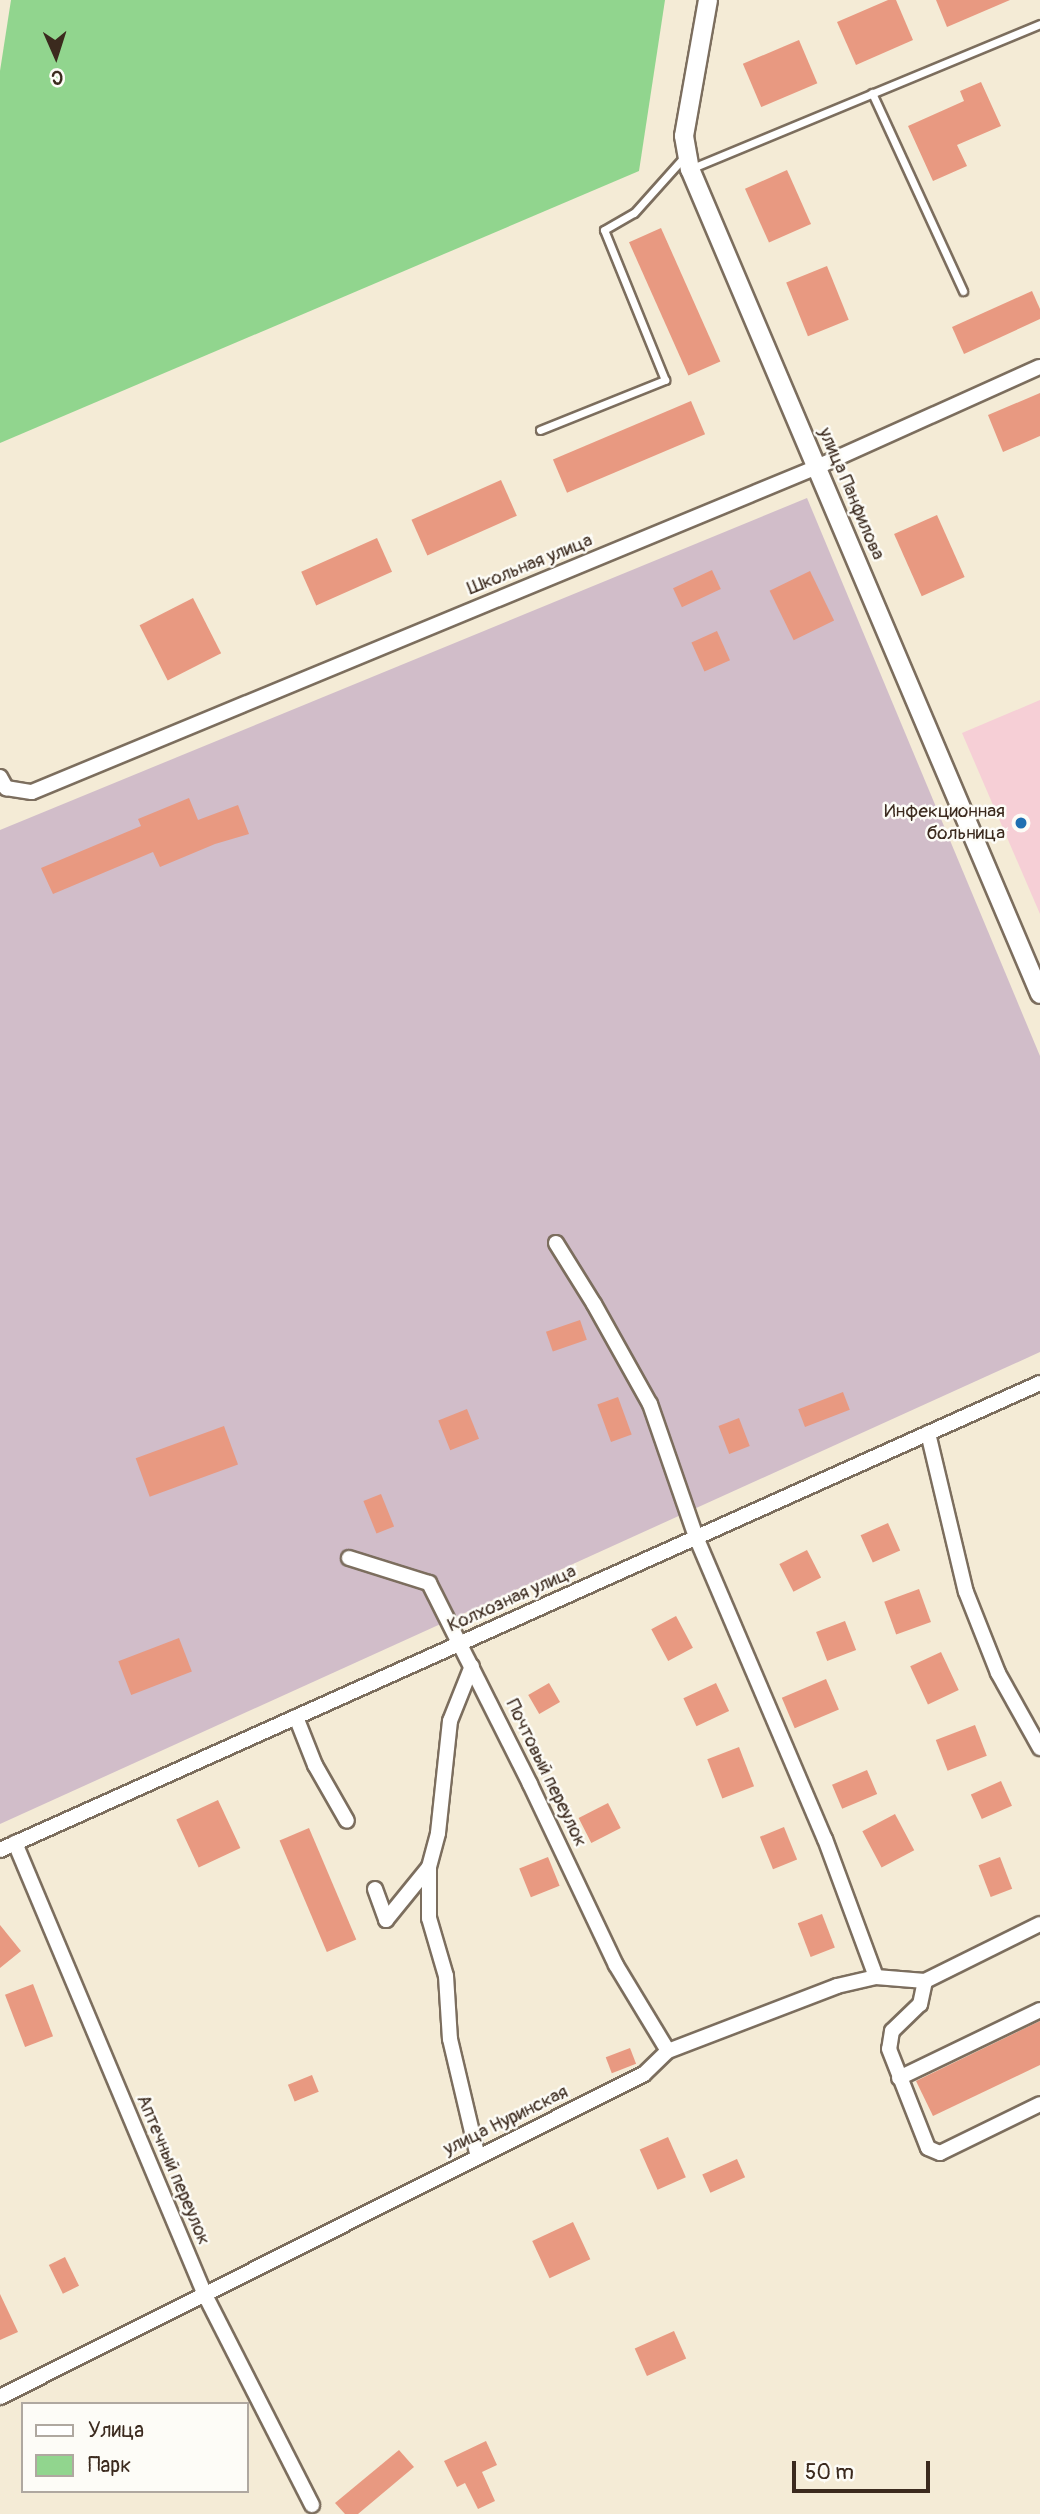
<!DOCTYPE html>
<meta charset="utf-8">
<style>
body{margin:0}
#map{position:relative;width:1040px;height:2514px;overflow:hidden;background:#f4ebd6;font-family:Pangolin,sans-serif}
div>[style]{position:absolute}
.built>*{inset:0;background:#f6cfd6}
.industrial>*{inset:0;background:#d1bdc9}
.green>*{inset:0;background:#91d58e}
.building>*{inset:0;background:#e89981;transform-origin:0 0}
.roads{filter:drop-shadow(2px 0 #7c6e5e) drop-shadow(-2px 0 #7c6e5e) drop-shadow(0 2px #7c6e5e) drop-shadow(0 -2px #7c6e5e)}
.service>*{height:7px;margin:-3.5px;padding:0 3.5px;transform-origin:3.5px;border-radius:3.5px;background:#fff}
.minor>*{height:14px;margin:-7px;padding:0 7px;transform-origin:7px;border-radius:7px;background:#fff}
.tertiary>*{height:18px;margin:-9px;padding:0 9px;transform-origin:9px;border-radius:9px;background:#fff}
.dots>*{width:19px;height:19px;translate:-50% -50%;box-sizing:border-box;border:4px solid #fdfcf7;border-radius:50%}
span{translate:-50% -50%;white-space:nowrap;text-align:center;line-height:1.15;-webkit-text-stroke:5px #fdfcf7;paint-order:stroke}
.street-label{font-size:19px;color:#3b2a1e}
.poi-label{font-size:19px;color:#3b2a1e}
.right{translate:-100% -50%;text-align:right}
.legend{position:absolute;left:21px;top:2402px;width:228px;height:91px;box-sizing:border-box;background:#fdfcf7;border:2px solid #afa8a0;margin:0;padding:9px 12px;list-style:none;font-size:21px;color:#3b2a1e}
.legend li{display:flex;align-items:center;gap:14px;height:35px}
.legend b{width:35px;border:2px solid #afa8a0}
.north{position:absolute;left:21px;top:21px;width:70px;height:70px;-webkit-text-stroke:5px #fdfcf7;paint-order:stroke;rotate:177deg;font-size:19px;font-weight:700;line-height:28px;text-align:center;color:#3b2a1e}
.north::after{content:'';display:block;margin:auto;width:24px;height:32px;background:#3b2a1e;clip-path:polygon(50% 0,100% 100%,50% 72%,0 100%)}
.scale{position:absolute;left:792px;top:2461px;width:138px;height:32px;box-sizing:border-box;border:4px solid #3b2a1e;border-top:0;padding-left:9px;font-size:21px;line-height:24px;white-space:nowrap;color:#3b2a1e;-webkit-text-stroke:5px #fdfcf7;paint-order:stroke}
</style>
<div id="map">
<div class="built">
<div style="clip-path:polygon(1040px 700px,1040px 914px,962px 733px)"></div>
</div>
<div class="industrial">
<div style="clip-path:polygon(807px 498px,1040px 1056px,1040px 1352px,0 1824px,0 830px)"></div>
</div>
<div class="green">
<div style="clip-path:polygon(11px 0,665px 0,639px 171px,0 443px,0 71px)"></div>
</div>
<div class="building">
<div style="clip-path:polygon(888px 0,896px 0,913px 40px,856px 65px,837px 22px)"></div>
<div style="clip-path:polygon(936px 0,1010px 0,947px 27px)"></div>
<div style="left:799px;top:40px;width:47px;height:61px;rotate:67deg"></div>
<div style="clip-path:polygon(981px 82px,1001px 126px,957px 145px,967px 166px,933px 181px,908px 126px,964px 101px,960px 91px)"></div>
<div style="left:787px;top:170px;width:59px;height:46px;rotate:66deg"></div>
<div style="left:661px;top:228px;width:146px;height:35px;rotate:66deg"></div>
<div style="left:827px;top:266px;width:58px;height:44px;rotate:68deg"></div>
<div style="clip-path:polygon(1032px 291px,1040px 309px,1040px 319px,964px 354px,952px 327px)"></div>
<div style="clip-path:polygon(1040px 393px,1040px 436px,1003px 452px,988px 415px)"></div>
<div style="left:691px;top:401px;width:36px;height:150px;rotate:67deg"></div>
<div style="left:501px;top:480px;width:39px;height:98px;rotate:66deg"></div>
<div style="left:937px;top:515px;width:68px;height:47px;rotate:66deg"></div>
<div style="left:377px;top:538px;width:37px;height:83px;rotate:66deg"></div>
<div style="left:712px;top:570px;width:21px;height:43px;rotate:65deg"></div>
<div style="left:810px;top:571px;width:55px;height:45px;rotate:64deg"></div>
<div style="left:193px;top:598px;width:62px;height:60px;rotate:63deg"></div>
<div style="left:717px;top:631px;width:32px;height:28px;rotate:66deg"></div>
<div style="clip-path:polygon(189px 798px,198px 820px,238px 805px,249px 834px,215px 844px,160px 867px,153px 852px,53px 894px,41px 868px,141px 826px,138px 819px)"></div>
<div style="left:580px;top:1320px;width:21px;height:36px;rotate:71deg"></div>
<div style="left:843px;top:1392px;width:19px;height:48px;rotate:69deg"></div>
<div style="left:618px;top:1397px;width:40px;height:22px;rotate:70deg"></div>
<div style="left:467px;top:1409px;width:32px;height:31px;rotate:68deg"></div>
<div style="left:739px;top:1418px;width:30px;height:22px;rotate:69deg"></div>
<div style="left:224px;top:1426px;width:41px;height:94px;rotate:70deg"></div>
<div style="left:381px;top:1494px;width:35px;height:19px;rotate:68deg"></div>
<div style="left:888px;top:1523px;width:30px;height:30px;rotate:66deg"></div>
<div style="left:807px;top:1550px;width:31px;height:31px;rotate:63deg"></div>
<div style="left:919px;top:1589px;width:35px;height:37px;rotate:70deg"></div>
<div style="left:676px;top:1616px;width:36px;height:28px;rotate:62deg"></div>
<div style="left:845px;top:1621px;width:31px;height:31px;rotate:69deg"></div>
<div style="left:179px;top:1638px;width:36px;height:65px;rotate:69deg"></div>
<div style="left:941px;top:1652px;width:42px;height:34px;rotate:65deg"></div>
<div style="left:826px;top:1679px;width:33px;height:48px;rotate:67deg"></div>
<div style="left:549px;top:1683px;width:22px;height:24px;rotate:60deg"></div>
<div style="left:716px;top:1683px;width:31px;height:36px;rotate:65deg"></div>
<div style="left:975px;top:1725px;width:33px;height:42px;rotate:69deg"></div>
<div style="left:739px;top:1747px;width:42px;height:34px;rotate:69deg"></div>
<div style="left:867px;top:1770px;width:26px;height:38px;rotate:67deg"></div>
<div style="left:1001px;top:1781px;width:27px;height:33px;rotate:66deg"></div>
<div style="left:218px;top:1800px;width:53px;height:46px;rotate:65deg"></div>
<div style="left:608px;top:1803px;width:28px;height:33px;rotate:63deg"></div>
<div style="left:895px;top:1814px;width:41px;height:37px;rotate:62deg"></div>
<div style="left:784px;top:1827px;width:35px;height:26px;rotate:68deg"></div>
<div style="left:309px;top:1828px;width:121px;height:32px;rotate:67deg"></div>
<div style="left:548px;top:1857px;width:31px;height:31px;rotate:68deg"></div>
<div style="left:1000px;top:1857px;width:34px;height:23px;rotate:69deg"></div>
<div style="left:822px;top:1914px;width:36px;height:26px;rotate:69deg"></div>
<div style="clip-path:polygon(0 1925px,21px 1951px,0 1968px)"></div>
<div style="left:33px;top:1984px;width:56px;height:30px;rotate:69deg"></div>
<div style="clip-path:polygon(1040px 2021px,1040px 2065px,933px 2116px,916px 2081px)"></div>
<div style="left:630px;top:2048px;width:17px;height:26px;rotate:69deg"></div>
<div style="left:312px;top:2075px;width:18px;height:26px;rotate:68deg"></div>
<div style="left:668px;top:2137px;width:44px;height:31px;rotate:66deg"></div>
<div style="left:737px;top:2159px;width:20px;height:38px;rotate:66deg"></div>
<div style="left:573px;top:2222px;width:41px;height:45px;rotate:65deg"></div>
<div style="left:65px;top:2257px;width:32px;height:18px;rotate:64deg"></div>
<div style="clip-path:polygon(0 2294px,18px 2332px,0 2340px)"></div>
<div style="left:674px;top:2331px;width:30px;height:43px;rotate:66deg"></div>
<div style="clip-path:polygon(486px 2441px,497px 2465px,482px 2472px,495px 2501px,478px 2509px,465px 2483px,457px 2487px,444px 2461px)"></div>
<div style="clip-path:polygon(399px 2450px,414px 2467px,358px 2514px,345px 2514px,335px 2503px)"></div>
</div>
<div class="roads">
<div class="service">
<div style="left:872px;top:93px;width:218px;rotate:65.3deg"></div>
<div style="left:690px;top:169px;width:379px;rotate:-22.5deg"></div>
<div style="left:540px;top:430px;width:135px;rotate:-21.8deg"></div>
<div style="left:665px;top:380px;width:162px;rotate:-112.1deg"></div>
<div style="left:604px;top:230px;width:34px;rotate:-30deg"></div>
<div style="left:634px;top:213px;width:75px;rotate:-48.2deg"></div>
</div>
<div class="minor">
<div style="left:0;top:777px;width:13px;rotate:61deg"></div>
<div style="left:6px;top:788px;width:26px;rotate:9deg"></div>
<div style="left:32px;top:792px;width:850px;rotate:-22.49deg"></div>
<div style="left:817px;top:467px;width:244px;rotate:-24.2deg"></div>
<div style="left:556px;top:1243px;width:72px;rotate:58.1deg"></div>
<div style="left:594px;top:1304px;width:115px;rotate:60.8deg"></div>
<div style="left:650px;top:1404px;width:141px;rotate:70.9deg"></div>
<div style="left:696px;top:1537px;width:328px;rotate:66.9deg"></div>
<div style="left:825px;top:1839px;width:147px;rotate:69.7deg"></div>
<div style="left:928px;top:1433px;width:163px;rotate:76.6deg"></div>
<div style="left:966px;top:1592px;width:87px;rotate:68.4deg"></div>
<div style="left:998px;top:1673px;width:86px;rotate:60.8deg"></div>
<div style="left:349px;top:1558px;width:84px;rotate:17.4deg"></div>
<div style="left:429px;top:1583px;width:225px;rotate:63.3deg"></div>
<div style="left:530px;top:1784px;width:200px;rotate:64.6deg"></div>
<div style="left:616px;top:1965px;width:100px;rotate:58.8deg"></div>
<div style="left:296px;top:1717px;width:52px;rotate:68.4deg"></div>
<div style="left:315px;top:1765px;width:64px;rotate:60.3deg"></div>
<div style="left:15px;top:1843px;width:488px;rotate:67.2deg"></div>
<div style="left:204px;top:2293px;width:238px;rotate:63deg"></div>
<div style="left:0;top:1850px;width:1140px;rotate:-24.18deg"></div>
<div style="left:429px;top:1867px;width:51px;rotate:90deg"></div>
<div style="left:429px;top:1918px;width:60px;rotate:73.7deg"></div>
<div style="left:446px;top:1976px;width:63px;rotate:86.4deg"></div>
<div style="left:450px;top:2039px;width:121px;rotate:76.7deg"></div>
<div style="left:375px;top:1889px;width:33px;rotate:70deg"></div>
<div style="left:386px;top:1920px;width:68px;rotate:-50.9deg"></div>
<div style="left:429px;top:1867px;width:35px;rotate:-75deg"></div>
<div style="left:438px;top:1833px;width:113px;rotate:-83.9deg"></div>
<div style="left:450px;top:1721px;width:59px;rotate:-68.2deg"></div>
<div style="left:925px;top:1981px;width:24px;rotate:102deg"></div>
<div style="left:920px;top:2004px;width:39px;rotate:136deg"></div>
<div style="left:892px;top:2031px;width:18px;rotate:99deg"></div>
<div style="left:889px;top:2049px;width:106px;rotate:68.5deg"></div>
<div style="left:928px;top:2148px;width:13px;rotate:23deg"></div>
<div style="left:940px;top:2153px;width:111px;rotate:-26.1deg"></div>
<div style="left:899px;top:2078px;width:157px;rotate:-25.7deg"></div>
<div style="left:0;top:2397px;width:720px;rotate:-26.64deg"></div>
<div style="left:644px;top:2074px;width:33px;rotate:-44deg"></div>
<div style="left:668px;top:2051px;width:181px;rotate:-21deg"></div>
<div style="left:837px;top:1986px;width:40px;rotate:-13deg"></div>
<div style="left:876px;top:1977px;width:49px;rotate:4.7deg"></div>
<div style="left:925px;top:1981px;width:128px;rotate:-26.4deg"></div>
</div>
<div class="tertiary">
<div style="left:708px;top:0;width:138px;rotate:100deg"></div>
<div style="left:684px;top:136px;width:34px;rotate:80deg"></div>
<div style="left:690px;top:169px;width:896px;rotate:67.01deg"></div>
</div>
</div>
<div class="dots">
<div style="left:1021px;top:823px;background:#1f6fb2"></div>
</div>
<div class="street-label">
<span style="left:851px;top:494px;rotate:67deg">улица Панфилова</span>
<span style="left:530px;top:565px;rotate:-22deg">Школьная улица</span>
<span style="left:512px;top:1599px;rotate:-24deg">Колхозная улица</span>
<span style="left:546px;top:1773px;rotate:64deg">Почтовый переулок</span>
<span style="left:506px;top:2121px;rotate:-26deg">улица Нуринская</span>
<span style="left:173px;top:2170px;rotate:67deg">Аптечный переулок</span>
</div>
<div class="poi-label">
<span class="right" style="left:1005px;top:823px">Инфекционная<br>больница</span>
</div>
<ul class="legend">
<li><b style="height:9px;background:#fff"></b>Улица</li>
<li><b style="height:19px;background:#91d58e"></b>Парк</li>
</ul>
<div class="north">С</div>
<div class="scale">50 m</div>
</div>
